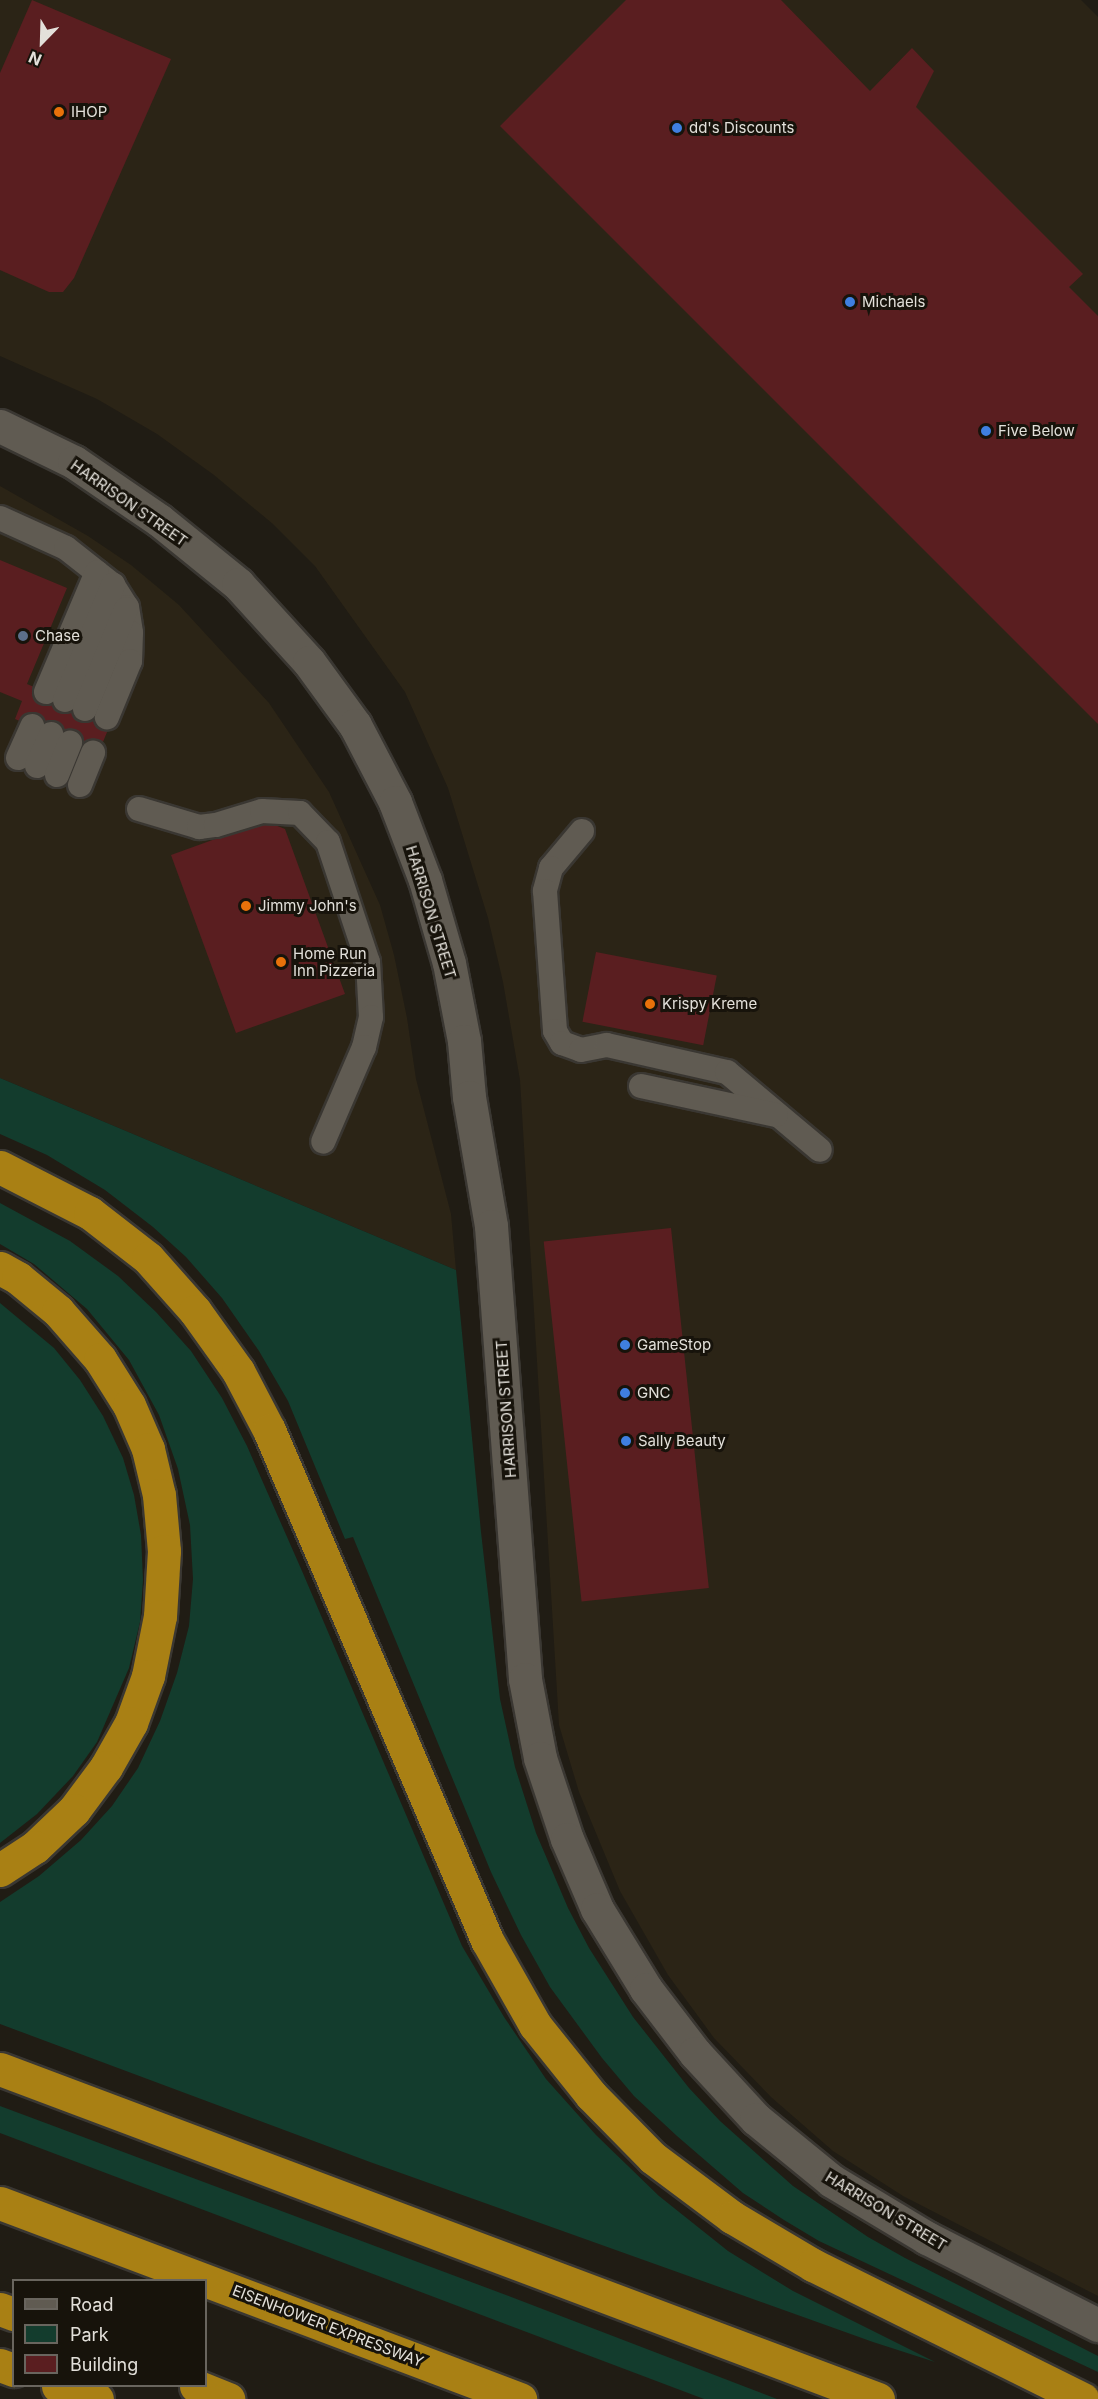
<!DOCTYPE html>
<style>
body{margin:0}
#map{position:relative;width:1098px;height:2399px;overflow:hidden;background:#201c14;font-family:Inter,sans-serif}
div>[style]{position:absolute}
.built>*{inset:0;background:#2b2416}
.green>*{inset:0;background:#133c2d}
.building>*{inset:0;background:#5a1e20;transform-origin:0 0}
.roads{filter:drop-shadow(2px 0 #3a3732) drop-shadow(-2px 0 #3a3732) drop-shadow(0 2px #3a3732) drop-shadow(0 -2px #3a3732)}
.lane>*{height:24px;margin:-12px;padding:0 12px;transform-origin:12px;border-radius:12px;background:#605b52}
.secondary>*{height:33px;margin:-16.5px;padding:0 16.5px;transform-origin:16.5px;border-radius:16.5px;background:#605b52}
.highway>*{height:33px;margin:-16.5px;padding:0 16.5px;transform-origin:16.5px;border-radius:16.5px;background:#a98014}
.dots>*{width:16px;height:16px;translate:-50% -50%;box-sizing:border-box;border:3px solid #17130b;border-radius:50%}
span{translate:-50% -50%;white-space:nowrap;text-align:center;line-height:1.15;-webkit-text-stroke:6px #17130b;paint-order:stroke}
.poi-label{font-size:15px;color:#e3e0da}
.left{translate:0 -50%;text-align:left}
.street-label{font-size:15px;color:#e3e0da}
.legend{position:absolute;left:12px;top:2279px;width:195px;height:108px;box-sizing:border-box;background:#17130b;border:2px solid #69655e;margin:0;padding:8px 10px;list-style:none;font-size:18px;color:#e3e0da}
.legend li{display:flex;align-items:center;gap:12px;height:30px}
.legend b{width:30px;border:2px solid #69655e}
.north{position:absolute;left:12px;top:12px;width:60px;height:60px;-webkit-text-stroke:4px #17130b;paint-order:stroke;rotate:203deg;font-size:16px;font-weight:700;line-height:24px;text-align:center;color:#e3e0da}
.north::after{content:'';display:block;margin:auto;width:21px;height:27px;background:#e3e0da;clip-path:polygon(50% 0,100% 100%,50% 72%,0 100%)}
</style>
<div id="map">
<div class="built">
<div style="clip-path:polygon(0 0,1081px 0,1098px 17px,1098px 2296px,903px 2196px,833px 2151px,771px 2097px,714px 2038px,668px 1975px,620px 1891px,579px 1792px,559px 1725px,520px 1080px,503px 982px,488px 918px,448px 788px,405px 692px,315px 566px,273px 524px,214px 475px,157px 434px,97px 399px,0 356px)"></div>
<div style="clip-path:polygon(0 486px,88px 536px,131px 565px,179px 605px,269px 703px,329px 792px,380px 905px,394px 955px,407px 1018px,416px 1079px,451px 1214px,456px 1270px,0 1078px)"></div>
</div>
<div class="green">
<div style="clip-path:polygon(0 1078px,456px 1270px,481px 1532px,500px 1699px,515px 1767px,536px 1833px,568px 1908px,589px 1948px,633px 2017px,689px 2088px,720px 2121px,793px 2186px,868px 2237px,905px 2258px,1098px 2356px,1098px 2372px,819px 2241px,784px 2220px,743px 2193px,677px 2136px,634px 2096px,602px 2058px,550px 1987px,521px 1935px,491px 1872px,353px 1537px,345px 1539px,288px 1401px,259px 1351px,222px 1298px,186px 1257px,153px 1227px,105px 1190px,47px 1155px,0 1134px)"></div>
<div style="clip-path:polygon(0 1203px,70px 1241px,118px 1276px,156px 1312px,191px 1351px,222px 1398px,247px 1446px,302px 1571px,462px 1946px,504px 2017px,546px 2079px,596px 2135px,659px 2196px,728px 2251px,793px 2291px,935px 2362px,873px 2342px,370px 2162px,0 2024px,0 1902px,39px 1876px,81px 1840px,112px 1806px,138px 1768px,160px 1721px,177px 1673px,189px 1626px,193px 1579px,190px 1525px,178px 1469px,159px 1415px,129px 1360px,87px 1309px,34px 1264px,0 1244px)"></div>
<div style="clip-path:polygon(0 1303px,54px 1348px,80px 1380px,103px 1416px,123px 1458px,134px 1495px,141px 1535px,143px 1580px,140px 1622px,129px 1668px,97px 1742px,73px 1776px,37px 1814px,0 1843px)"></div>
<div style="clip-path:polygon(0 2106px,506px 2295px,777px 2399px,704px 2399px,0 2133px)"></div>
</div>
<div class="building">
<div style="clip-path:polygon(32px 0,171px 59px,74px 278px,63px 292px,49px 292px,0 270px,0 73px)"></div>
<div style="clip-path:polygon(626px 0,781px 0,870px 91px,912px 48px,934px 71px,916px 107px,1083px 274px,1069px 287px,1098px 316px,1098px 724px,500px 126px)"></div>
<div style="clip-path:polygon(0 560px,67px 588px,27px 684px,112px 720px,98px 754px,15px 719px,22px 701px,0 692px)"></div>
<div style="clip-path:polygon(265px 821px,285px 829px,345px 994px,236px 1033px,171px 855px)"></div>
<div style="left:596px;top:952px;width:123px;height:71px;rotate:11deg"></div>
<div style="left:671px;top:1228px;width:362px;height:128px;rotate:84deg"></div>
</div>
<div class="roads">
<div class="lane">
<div style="left:0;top:518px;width:72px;rotate:24.4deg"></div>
<div style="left:66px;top:548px;width:60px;rotate:38.2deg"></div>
<div style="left:113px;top:585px;width:26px;rotate:58deg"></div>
<div style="left:127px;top:607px;width:26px;rotate:81deg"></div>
<div style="left:131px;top:633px;width:28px;rotate:92deg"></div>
<div style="left:130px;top:661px;width:61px;rotate:112.3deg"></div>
<div style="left:46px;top:692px;width:130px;rotate:-67deg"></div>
<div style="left:65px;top:700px;width:125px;rotate:-67.3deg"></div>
<div style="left:85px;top:709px;width:108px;rotate:-67.7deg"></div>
<div style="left:18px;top:758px;width:35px;rotate:-66deg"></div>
<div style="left:37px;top:766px;width:35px;rotate:-66deg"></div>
<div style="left:57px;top:775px;width:35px;rotate:-68deg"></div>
<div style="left:80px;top:785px;width:35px;rotate:-68deg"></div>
<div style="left:139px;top:809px;width:63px;rotate:16.7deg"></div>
<div style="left:199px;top:827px;width:17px;rotate:-7deg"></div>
<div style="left:216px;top:825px;width:48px;rotate:-16.9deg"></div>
<div style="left:262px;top:811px;width:38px;rotate:3deg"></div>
<div style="left:300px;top:813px;width:40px;rotate:46deg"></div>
<div style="left:328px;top:842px;width:126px;rotate:71.6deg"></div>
<div style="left:368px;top:962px;width:55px;rotate:86.9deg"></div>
<div style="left:371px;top:1017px;width:31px;rotate:103deg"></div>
<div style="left:364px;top:1047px;width:103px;rotate:113.3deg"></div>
<div style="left:582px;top:831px;width:48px;rotate:130deg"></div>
<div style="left:551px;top:868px;width:24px;rotate:105deg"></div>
<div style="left:545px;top:891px;width:140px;rotate:85.9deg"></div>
<div style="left:555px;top:1031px;width:14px;rotate:60deg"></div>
<div style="left:562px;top:1043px;width:20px;rotate:20deg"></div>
<div style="left:581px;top:1050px;width:26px;rotate:-11deg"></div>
<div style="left:607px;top:1045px;width:123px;rotate:12.7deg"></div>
<div style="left:727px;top:1072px;width:121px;rotate:40deg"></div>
<div style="left:641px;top:1086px;width:138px;rotate:12.1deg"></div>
</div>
<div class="secondary">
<div style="left:0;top:426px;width:82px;rotate:25.9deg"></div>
<div style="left:74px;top:462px;width:103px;rotate:34.3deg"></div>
<div style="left:159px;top:520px;width:102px;rotate:39deg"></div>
<div style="left:238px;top:584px;width:105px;rotate:47.7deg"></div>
<div style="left:309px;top:662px;width:78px;rotate:53.9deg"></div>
<div style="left:355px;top:725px;width:87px;rotate:62.5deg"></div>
<div style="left:395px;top:802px;width:84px;rotate:69deg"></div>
<div style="left:425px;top:880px;width:86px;rotate:73.9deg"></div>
<div style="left:449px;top:963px;width:79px;rotate:79.1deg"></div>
<div style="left:464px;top:1041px;width:56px;rotate:84.9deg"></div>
<div style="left:469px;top:1097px;width:131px;rotate:80.3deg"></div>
<div style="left:491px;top:1226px;width:454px;rotate:85.7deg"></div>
<div style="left:525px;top:1679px;width:80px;rotate:79.2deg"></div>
<div style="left:540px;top:1758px;width:85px;rotate:71.6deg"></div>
<div style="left:567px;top:1839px;width:76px;rotate:66.8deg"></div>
<div style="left:597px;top:1909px;width:94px;rotate:58.5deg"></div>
<div style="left:646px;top:1989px;width:81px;rotate:52.6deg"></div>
<div style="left:695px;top:2053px;width:90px;rotate:47.3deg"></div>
<div style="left:756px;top:2119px;width:98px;rotate:39.2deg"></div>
<div style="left:832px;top:2181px;width:111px;rotate:31deg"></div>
<div style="left:927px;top:2238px;width:192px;rotate:27deg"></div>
</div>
<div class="highway">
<div style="left:0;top:1167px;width:101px;rotate:27.1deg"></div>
<div style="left:90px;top:1213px;width:73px;rotate:37.8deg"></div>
<div style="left:148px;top:1258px;width:71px;rotate:48.4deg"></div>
<div style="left:195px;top:1311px;width:74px;rotate:54.4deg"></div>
<div style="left:238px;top:1371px;width:67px;rotate:62.3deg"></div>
<div style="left:269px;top:1430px;width:555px;rotate:66.86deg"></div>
<div style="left:487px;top:1940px;width:98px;rotate:60.5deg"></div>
<div style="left:535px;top:2025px;width:90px;rotate:51.3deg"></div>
<div style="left:591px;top:2095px;width:88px;rotate:45.5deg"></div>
<div style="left:653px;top:2158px;width:99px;rotate:36.8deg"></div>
<div style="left:732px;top:2217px;width:94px;rotate:30.7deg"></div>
<div style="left:813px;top:2265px;width:301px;rotate:26.4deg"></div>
<div style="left:0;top:1268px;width:21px;rotate:29deg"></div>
<div style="left:18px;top:1278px;width:52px;rotate:39.5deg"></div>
<div style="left:58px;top:1311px;width:64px;rotate:48.8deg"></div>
<div style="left:100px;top:1359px;width:54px;rotate:57.8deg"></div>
<div style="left:129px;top:1405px;width:48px;rotate:66.6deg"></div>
<div style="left:148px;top:1449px;width:47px;rotate:76.6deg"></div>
<div style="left:159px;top:1495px;width:56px;rotate:84.9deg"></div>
<div style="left:164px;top:1551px;width:65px;rotate:93.5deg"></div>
<div style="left:160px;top:1616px;width:61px;rotate:101.3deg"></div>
<div style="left:148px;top:1676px;width:50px;rotate:109.9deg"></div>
<div style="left:131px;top:1723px;width:51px;rotate:119.6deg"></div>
<div style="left:106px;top:1767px;width:54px;rotate:126.7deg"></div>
<div style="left:74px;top:1810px;width:54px;rotate:136.5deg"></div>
<div style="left:35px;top:1847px;width:42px;rotate:146.7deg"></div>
<div style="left:0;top:2069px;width:938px;rotate:20.6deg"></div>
<div style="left:0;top:2203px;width:556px;rotate:20.65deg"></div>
<div style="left:0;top:2309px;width:15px;rotate:20deg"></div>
<div style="left:0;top:2365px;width:15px;rotate:20deg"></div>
<div style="left:58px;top:2386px;width:41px;rotate:18.4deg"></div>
<div style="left:196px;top:2386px;width:35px;rotate:22deg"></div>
</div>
</div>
<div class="dots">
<div style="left:59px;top:112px;background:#e8710a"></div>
<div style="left:677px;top:128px;background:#3f7fe0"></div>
<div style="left:850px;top:302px;background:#3f7fe0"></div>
<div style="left:986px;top:431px;background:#3f7fe0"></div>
<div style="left:23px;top:636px;background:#5c6f8a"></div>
<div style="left:246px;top:906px;background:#e8710a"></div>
<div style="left:281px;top:962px;background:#e8710a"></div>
<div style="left:650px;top:1004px;background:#e8710a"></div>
<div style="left:625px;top:1345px;background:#3f7fe0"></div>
<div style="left:625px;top:1393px;background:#3f7fe0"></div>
<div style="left:626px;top:1441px;background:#3f7fe0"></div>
</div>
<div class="poi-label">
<span class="left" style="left:71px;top:112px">IHOP</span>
<span class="left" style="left:689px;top:128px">dd's Discounts</span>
<span class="left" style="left:862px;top:302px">Michaels</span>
<span class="left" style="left:998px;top:431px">Five Below</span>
<span class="left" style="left:35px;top:636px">Chase</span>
<span class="left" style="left:258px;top:906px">Jimmy John's</span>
<span class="left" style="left:293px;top:962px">Home Run<br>Inn Pizzeria</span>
<span class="left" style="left:662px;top:1004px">Krispy Kreme</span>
<span class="left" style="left:637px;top:1345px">GameStop</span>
<span class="left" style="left:637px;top:1393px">GNC</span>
<span class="left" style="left:638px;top:1441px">Sally Beauty</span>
</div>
<div class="street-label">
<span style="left:129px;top:503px;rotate:35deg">HARRISON STREET</span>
<span style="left:431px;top:912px;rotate:73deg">HARRISON STREET</span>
<span style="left:506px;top:1409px;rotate:-94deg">HARRISON STREET</span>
<span style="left:886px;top:2211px;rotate:31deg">HARRISON STREET</span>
<span style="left:328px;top:2326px;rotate:21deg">EISENHOWER EXPRESSWAY</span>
</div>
<ul class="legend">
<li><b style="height:8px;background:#605b52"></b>Road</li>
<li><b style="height:16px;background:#133c2d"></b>Park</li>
<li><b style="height:16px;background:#5a1e20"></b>Building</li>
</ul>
<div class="north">N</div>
</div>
